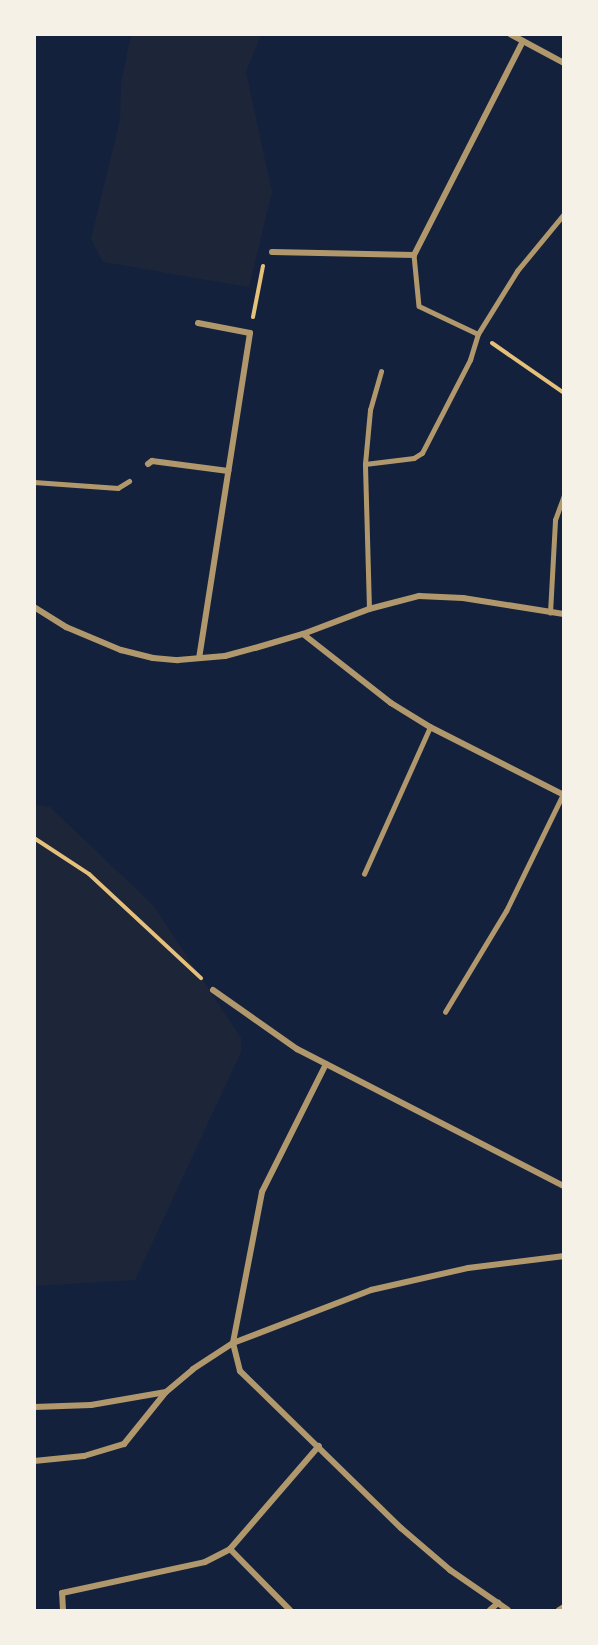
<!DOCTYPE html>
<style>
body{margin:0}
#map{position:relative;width:598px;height:1645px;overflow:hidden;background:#14213d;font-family:"Asap Condensed",sans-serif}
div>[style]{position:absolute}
.green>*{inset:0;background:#1d2539}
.path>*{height:4px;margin:-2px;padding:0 2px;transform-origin:2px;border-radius:2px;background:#e5c07b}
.service>*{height:4.5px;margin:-2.25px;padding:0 2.25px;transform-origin:2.25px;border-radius:2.25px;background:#b1986c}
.minor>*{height:6px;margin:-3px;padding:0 3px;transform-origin:3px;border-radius:3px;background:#b1986c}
span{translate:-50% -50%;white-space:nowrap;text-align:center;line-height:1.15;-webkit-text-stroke:4.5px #f6f1e7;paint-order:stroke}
.frame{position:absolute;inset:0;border:36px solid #f6f1e7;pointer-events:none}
</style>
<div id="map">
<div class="green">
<div style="clip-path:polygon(131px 35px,261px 35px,246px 72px,272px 192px,249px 287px,103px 262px,91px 239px,120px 120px,121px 83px)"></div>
<div style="clip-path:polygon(34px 804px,50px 807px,153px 905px,241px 1038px,241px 1052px,135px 1280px,35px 1286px)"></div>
</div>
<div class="path">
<div style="left:253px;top:317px;width:52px;rotate:-78.9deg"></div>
<div style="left:492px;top:343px;width:88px;rotate:34.8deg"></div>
<div style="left:34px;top:838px;width:66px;rotate:33.2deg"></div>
<div style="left:89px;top:874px;width:153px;rotate:42.9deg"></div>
</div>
<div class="service">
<div style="left:414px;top:255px;width:51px;rotate:84.4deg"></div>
<div style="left:419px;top:306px;width:65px;rotate:25.4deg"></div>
<div style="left:365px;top:464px;width:54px;rotate:-84.7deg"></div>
<div style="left:370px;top:410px;width:40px;rotate:-74deg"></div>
<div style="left:34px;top:482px;width:84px;rotate:4.1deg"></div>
<div style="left:118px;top:488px;width:13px;rotate:-32deg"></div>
<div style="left:369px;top:609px;width:145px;rotate:-91.6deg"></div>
<div style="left:365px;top:464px;width:49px;rotate:-7deg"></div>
<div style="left:414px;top:458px;width:9px;rotate:-32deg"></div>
<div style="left:422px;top:453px;width:105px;rotate:-62.7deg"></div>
<div style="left:470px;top:360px;width:27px;rotate:-73deg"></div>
<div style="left:478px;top:334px;width:74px;rotate:-58.2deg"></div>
<div style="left:517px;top:271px;width:74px;rotate:-50.5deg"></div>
<div style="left:550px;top:613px;width:93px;rotate:-86.9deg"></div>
<div style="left:555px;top:520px;width:27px;rotate:-70deg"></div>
<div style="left:364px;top:874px;width:161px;rotate:-65.8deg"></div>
<div style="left:445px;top:1012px;width:118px;rotate:-58.9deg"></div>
<div style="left:506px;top:911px;width:130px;rotate:-64deg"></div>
</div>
<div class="minor">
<div style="left:510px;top:34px;width:61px;rotate:28.2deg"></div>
<div style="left:272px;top:252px;width:142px;rotate:1.2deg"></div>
<div style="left:414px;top:255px;width:240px;rotate:-63deg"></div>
<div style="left:198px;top:323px;width:53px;rotate:10.9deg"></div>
<div style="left:250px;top:333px;width:329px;rotate:98.9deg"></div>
<div style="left:148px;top:464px;width:5px;rotate:-37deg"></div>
<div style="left:152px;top:461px;width:77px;rotate:7.5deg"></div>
<div style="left:34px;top:607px;width:38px;rotate:32deg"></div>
<div style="left:66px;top:627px;width:60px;rotate:22.7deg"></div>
<div style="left:121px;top:650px;width:33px;rotate:14deg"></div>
<div style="left:153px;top:658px;width:25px;rotate:5deg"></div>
<div style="left:178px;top:660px;width:47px;rotate:-4.9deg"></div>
<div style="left:225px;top:656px;width:31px;rotate:-15deg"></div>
<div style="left:255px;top:648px;width:50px;rotate:-16.3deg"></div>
<div style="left:303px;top:634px;width:71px;rotate:-20.7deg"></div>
<div style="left:369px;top:609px;width:52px;rotate:-14.6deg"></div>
<div style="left:419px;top:596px;width:44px;rotate:2.6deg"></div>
<div style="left:463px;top:598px;width:102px;rotate:9deg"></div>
<div style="left:303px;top:634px;width:112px;rotate:38.1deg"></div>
<div style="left:391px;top:703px;width:46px;rotate:31.6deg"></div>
<div style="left:430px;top:727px;width:150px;rotate:26.9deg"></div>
<div style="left:213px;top:990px;width:103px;rotate:35.1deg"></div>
<div style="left:297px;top:1049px;width:300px;rotate:27.2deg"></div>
<div style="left:326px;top:1064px;width:143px;rotate:116.6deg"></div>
<div style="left:262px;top:1192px;width:154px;rotate:100.9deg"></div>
<div style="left:233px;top:1343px;width:29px;rotate:76deg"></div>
<div style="left:240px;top:1371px;width:225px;rotate:44.3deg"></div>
<div style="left:401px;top:1528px;width:65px;rotate:40.6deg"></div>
<div style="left:450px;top:1570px;width:70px;rotate:34.6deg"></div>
<div style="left:34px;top:1407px;width:57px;rotate:-2deg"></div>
<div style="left:91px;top:1405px;width:76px;rotate:-9.8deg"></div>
<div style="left:166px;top:1392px;width:35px;rotate:-40deg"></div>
<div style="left:193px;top:1369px;width:48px;rotate:-33deg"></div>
<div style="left:233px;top:1343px;width:148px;rotate:-21deg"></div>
<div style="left:371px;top:1290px;width:99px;rotate:-12.8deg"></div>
<div style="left:468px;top:1268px;width:97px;rotate:-7.1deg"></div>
<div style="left:34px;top:1461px;width:50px;rotate:-5.7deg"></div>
<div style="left:84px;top:1456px;width:42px;rotate:-16.7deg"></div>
<div style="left:124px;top:1444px;width:65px;rotate:-51.2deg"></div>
<div style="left:230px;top:1549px;width:86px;rotate:45.5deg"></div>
<div style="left:63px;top:1610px;width:17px;rotate:-93deg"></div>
<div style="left:62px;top:1593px;width:146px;rotate:-12.2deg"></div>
<div style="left:205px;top:1562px;width:28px;rotate:-27deg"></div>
<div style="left:230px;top:1549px;width:136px;rotate:-49.2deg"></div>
<div style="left:490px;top:1610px;width:11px;rotate:-41deg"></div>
<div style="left:559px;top:1610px;width:6px;rotate:-31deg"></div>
</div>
<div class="frame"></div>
</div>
